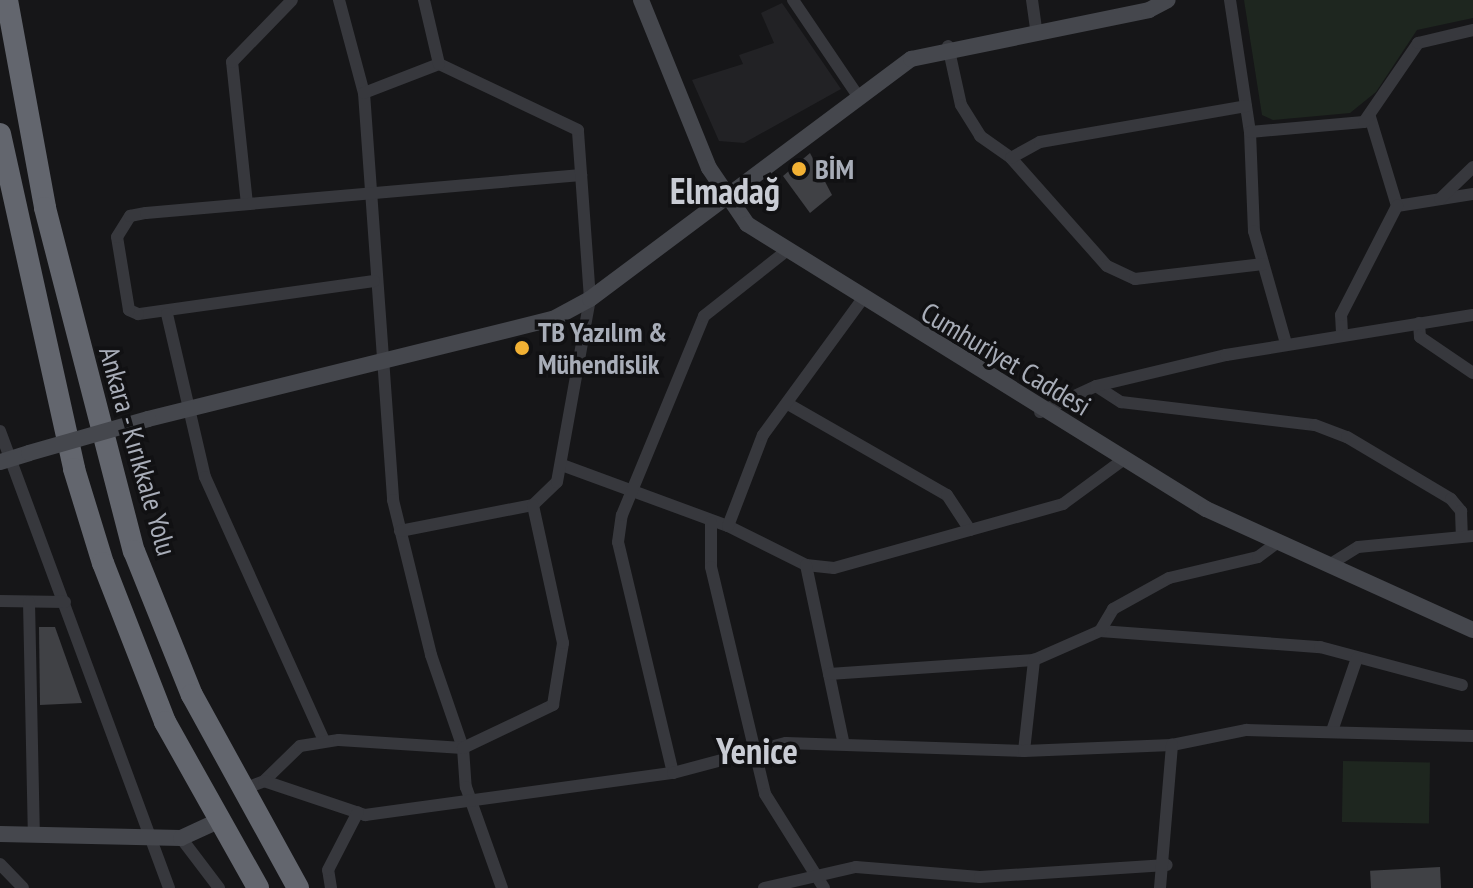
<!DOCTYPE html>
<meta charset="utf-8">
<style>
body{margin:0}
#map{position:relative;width:1473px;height:888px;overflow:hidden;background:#161618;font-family:"PT Sans Narrow",sans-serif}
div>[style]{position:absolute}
.built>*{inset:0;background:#222225}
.green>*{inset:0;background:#1e261f;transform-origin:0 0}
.building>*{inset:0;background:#404145;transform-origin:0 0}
.street>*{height:12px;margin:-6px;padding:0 6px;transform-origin:6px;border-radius:6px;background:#37383d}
.secondary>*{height:16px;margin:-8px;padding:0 8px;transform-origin:8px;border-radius:8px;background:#45474d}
.highway>*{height:22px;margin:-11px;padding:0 11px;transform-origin:11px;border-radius:11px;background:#63666e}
.secondary-bridge>*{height:16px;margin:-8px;padding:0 8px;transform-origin:8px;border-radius:8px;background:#45474d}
.dots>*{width:22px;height:22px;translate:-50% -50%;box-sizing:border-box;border:4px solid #111113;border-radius:50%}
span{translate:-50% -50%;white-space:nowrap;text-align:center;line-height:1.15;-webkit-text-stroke:7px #111113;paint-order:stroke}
.poi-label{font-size:28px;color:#a8adb8;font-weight:700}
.left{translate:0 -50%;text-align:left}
.street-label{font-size:28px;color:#a8adb8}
.district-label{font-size:36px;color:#c9ccd4;font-weight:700}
</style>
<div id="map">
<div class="built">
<div style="clip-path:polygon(782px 3px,841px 89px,744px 143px,719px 141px,692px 80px,743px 64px,739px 55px,774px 43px,761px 13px)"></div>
</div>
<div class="green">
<div style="clip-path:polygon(1244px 0,1473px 0,1473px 18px,1417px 30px,1376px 92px,1350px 113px,1273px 120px,1262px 115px)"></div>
<div style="left:1343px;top:761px;width:87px;height:61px;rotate:1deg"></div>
</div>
<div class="building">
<div style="clip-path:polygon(810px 153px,832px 195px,810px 213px,783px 176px)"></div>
<div style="clip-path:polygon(39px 627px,55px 627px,82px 703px,40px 705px)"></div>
<div style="left:1440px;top:867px;width:21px;height:70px;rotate:87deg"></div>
</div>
<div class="street">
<div style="left:339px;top:0;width:96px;rotate:75deg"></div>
<div style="left:364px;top:93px;width:408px;rotate:85.9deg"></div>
<div style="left:393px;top:500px;width:160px;rotate:76.2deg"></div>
<div style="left:431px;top:655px;width:98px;rotate:71deg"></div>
<div style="left:463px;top:748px;width:39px;rotate:86deg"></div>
<div style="left:466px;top:787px;width:107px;rotate:70.4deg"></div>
<div style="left:793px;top:0;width:116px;rotate:55.9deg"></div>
<div style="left:1032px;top:0;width:30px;rotate:82deg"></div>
<div style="left:1230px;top:0;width:134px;rotate:81.4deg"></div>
<div style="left:1250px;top:132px;width:99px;rotate:87.7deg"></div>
<div style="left:1254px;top:231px;width:116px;rotate:74.1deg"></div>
<div style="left:948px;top:46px;width:60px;rotate:77.6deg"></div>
<div style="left:961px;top:105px;width:36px;rotate:58deg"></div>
<div style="left:980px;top:136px;width:38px;rotate:35deg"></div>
<div style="left:1011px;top:158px;width:144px;rotate:48.4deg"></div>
<div style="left:1107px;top:266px;width:31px;rotate:25deg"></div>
<div style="left:1135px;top:279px;width:129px;rotate:-6.7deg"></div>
<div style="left:364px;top:93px;width:80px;rotate:-21.1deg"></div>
<div style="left:1370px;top:117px;width:93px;rotate:73.1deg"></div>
<div style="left:1397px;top:206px;width:77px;rotate:-9deg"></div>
<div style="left:1250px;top:132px;width:114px;rotate:-5deg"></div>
<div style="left:1364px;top:122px;width:96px;rotate:-55.6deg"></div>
<div style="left:1418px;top:43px;width:57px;rotate:-13.3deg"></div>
<div style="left:1011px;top:158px;width:33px;rotate:-29deg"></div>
<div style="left:1040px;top:142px;width:209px;rotate:-9.9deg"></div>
<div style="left:1440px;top:199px;width:46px;rotate:-44.1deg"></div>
<div style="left:247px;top:204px;width:143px;rotate:-96deg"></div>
<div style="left:232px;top:62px;width:86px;rotate:-45.9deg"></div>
<div style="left:374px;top:281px;width:238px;rotate:172deg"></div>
<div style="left:138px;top:314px;width:10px;rotate:-156deg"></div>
<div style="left:129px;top:310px;width:74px;rotate:-99.3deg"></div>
<div style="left:117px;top:237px;width:25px;rotate:-58deg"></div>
<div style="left:130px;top:216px;width:16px;rotate:-11deg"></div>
<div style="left:146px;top:213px;width:437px;rotate:-5deg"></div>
<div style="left:167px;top:314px;width:167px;rotate:76.9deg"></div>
<div style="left:205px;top:477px;width:289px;rotate:65.7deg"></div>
<div style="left:1419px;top:323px;width:14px;rotate:86deg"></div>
<div style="left:1420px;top:337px;width:64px;rotate:34.2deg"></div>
<div style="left:1342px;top:333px;width:18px;rotate:-93deg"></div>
<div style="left:1341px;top:315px;width:123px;rotate:-62.8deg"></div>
<div style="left:1096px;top:386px;width:30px;rotate:33deg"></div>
<div style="left:1121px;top:402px;width:195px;rotate:6.8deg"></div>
<div style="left:1315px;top:425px;width:34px;rotate:21deg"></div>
<div style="left:1347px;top:437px;width:121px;rotate:30.8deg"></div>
<div style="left:1451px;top:499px;width:16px;rotate:50deg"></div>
<div style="left:1461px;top:511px;width:25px;rotate:88deg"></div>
<div style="left:788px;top:404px;width:183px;rotate:29.8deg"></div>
<div style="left:947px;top:495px;width:42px;rotate:56.7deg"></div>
<div style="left:1040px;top:412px;width:62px;rotate:-24.9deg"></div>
<div style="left:1096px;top:386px;width:134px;rotate:-13.4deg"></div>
<div style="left:1226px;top:355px;width:250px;rotate:-9.2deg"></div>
<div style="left:0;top:431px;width:487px;rotate:69.7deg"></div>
<div style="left:562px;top:465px;width:177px;rotate:20.2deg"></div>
<div style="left:728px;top:526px;width:87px;rotate:26.6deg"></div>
<div style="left:806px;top:565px;width:28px;rotate:6deg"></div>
<div style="left:834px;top:568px;width:238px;rotate:-15.6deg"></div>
<div style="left:1063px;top:504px;width:74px;rotate:-36.3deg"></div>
<div style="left:711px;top:522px;width:45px;rotate:90deg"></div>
<div style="left:711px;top:567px;width:233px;rotate:76.6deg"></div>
<div style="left:765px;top:794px;width:111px;rotate:57.9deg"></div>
<div style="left:728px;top:526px;width:97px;rotate:-69deg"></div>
<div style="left:763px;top:435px;width:166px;rotate:-53.8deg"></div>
<div style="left:400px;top:531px;width:136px;rotate:-11.1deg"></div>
<div style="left:533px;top:505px;width:33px;rotate:-44deg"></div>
<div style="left:557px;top:482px;width:186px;rotate:-79.8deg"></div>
<div style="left:590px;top:299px;width:169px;rotate:-94.1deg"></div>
<div style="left:578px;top:130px;width:154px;rotate:-154.6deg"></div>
<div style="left:439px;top:64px;width:66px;rotate:-103.2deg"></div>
<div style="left:806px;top:565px;width:180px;rotate:78.1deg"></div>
<div style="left:1329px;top:565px;width:34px;rotate:-32deg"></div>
<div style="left:1358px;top:547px;width:116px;rotate:-5.5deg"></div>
<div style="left:0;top:601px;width:65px;rotate:0.9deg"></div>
<div style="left:29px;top:602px;width:231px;rotate:88.8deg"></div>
<div style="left:1100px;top:631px;width:221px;rotate:4.2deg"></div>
<div style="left:1320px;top:647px;width:147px;rotate:15deg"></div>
<div style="left:829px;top:674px;width:205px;rotate:-3.9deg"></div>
<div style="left:1034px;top:660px;width:72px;rotate:-23.7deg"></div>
<div style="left:1100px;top:631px;width:26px;rotate:-59deg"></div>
<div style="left:1113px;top:609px;width:64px;rotate:-29deg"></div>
<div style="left:1169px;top:578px;width:91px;rotate:-13.3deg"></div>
<div style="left:1258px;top:557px;width:25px;rotate:-37deg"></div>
<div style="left:1332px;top:731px;width:77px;rotate:-71.1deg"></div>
<div style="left:1024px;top:751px;width:92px;rotate:-83.7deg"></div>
<div style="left:673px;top:773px;width:237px;rotate:-103.4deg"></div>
<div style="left:618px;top:542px;width:27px;rotate:-82deg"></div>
<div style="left:622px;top:515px;width:215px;rotate:-67.6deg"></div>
<div style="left:704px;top:316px;width:103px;rotate:-38.3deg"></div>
<div style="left:264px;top:781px;width:50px;rotate:-44.2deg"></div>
<div style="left:300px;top:746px;width:39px;rotate:-9deg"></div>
<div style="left:339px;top:740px;width:124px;rotate:3.7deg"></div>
<div style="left:463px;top:748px;width:100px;rotate:-25.5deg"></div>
<div style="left:553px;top:705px;width:63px;rotate:-80.8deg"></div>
<div style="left:563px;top:643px;width:141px;rotate:-102.3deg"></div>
<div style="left:241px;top:790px;width:25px;rotate:-21deg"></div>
<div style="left:264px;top:781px;width:107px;rotate:18.6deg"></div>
<div style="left:365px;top:815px;width:311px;rotate:-7.8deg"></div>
<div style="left:673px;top:773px;width:117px;rotate:-14.9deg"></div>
<div style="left:786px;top:743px;width:238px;rotate:1.9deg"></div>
<div style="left:1024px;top:751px;width:148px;rotate:-2.3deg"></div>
<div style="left:1172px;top:745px;width:76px;rotate:-11.5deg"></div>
<div style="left:1246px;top:730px;width:227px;rotate:1.5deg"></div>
<div style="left:181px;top:838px;width:63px;rotate:52.8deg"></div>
<div style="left:0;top:864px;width:33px;rotate:46deg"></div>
<div style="left:331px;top:888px;width:18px;rotate:-99deg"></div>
<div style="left:328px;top:870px;width:65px;rotate:-62.7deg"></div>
<div style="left:764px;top:888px;width:94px;rotate:-12.9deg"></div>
<div style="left:856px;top:867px;width:124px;rotate:4.6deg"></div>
<div style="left:980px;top:877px;width:187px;rotate:-3.7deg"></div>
<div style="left:1160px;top:888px;width:144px;rotate:-85.2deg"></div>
</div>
<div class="secondary">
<div style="left:641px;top:0;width:181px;rotate:68deg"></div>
<div style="left:709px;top:168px;width:68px;rotate:55.8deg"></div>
<div style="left:747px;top:224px;width:540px;rotate:31.84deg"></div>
<div style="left:1206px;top:509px;width:293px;rotate:24.4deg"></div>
<div style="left:148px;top:419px;width:417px;rotate:-13.9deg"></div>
<div style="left:553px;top:319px;width:42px;rotate:-28.4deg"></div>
<div style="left:590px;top:299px;width:401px;rotate:-36.8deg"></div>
<div style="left:911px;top:59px;width:243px;rotate:-11.6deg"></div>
<div style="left:1149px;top:10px;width:21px;rotate:-28deg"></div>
<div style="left:0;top:462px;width:30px;rotate:-17deg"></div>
<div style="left:0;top:834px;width:181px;rotate:1.3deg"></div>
<div style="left:181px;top:838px;width:41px;rotate:-24.7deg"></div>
</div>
<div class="highway">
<div style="left:7px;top:0;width:211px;rotate:79.6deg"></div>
<div style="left:45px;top:208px;width:354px;rotate:75.5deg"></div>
<div style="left:134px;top:551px;width:155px;rotate:68.1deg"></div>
<div style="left:192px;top:695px;width:220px;rotate:61.2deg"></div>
<div style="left:0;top:134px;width:343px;rotate:77.5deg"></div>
<div style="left:74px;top:469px;width:98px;rotate:72.9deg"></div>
<div style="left:103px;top:563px;width:171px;rotate:68.7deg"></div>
<div style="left:165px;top:722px;width:190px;rotate:60.7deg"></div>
</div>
<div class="secondary-bridge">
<div style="left:29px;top:453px;width:124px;rotate:-15.9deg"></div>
</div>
<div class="dots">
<div style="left:799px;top:169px;background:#f2b134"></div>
<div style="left:522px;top:348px;background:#f2b134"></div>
</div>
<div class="poi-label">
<span class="left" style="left:815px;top:169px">BİM</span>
<span class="left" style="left:538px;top:348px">TB Yazılım &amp;<br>Mühendislik</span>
</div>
<div class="street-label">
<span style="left:1006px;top:359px;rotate:31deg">Cumhuriyet Caddesi</span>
<span style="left:138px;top:451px;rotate:74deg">Ankara - Kırıkkale Yolu</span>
</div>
<div class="district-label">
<span style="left:725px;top:191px">Elmadağ</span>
<span style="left:757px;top:751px">Yenice</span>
</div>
</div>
